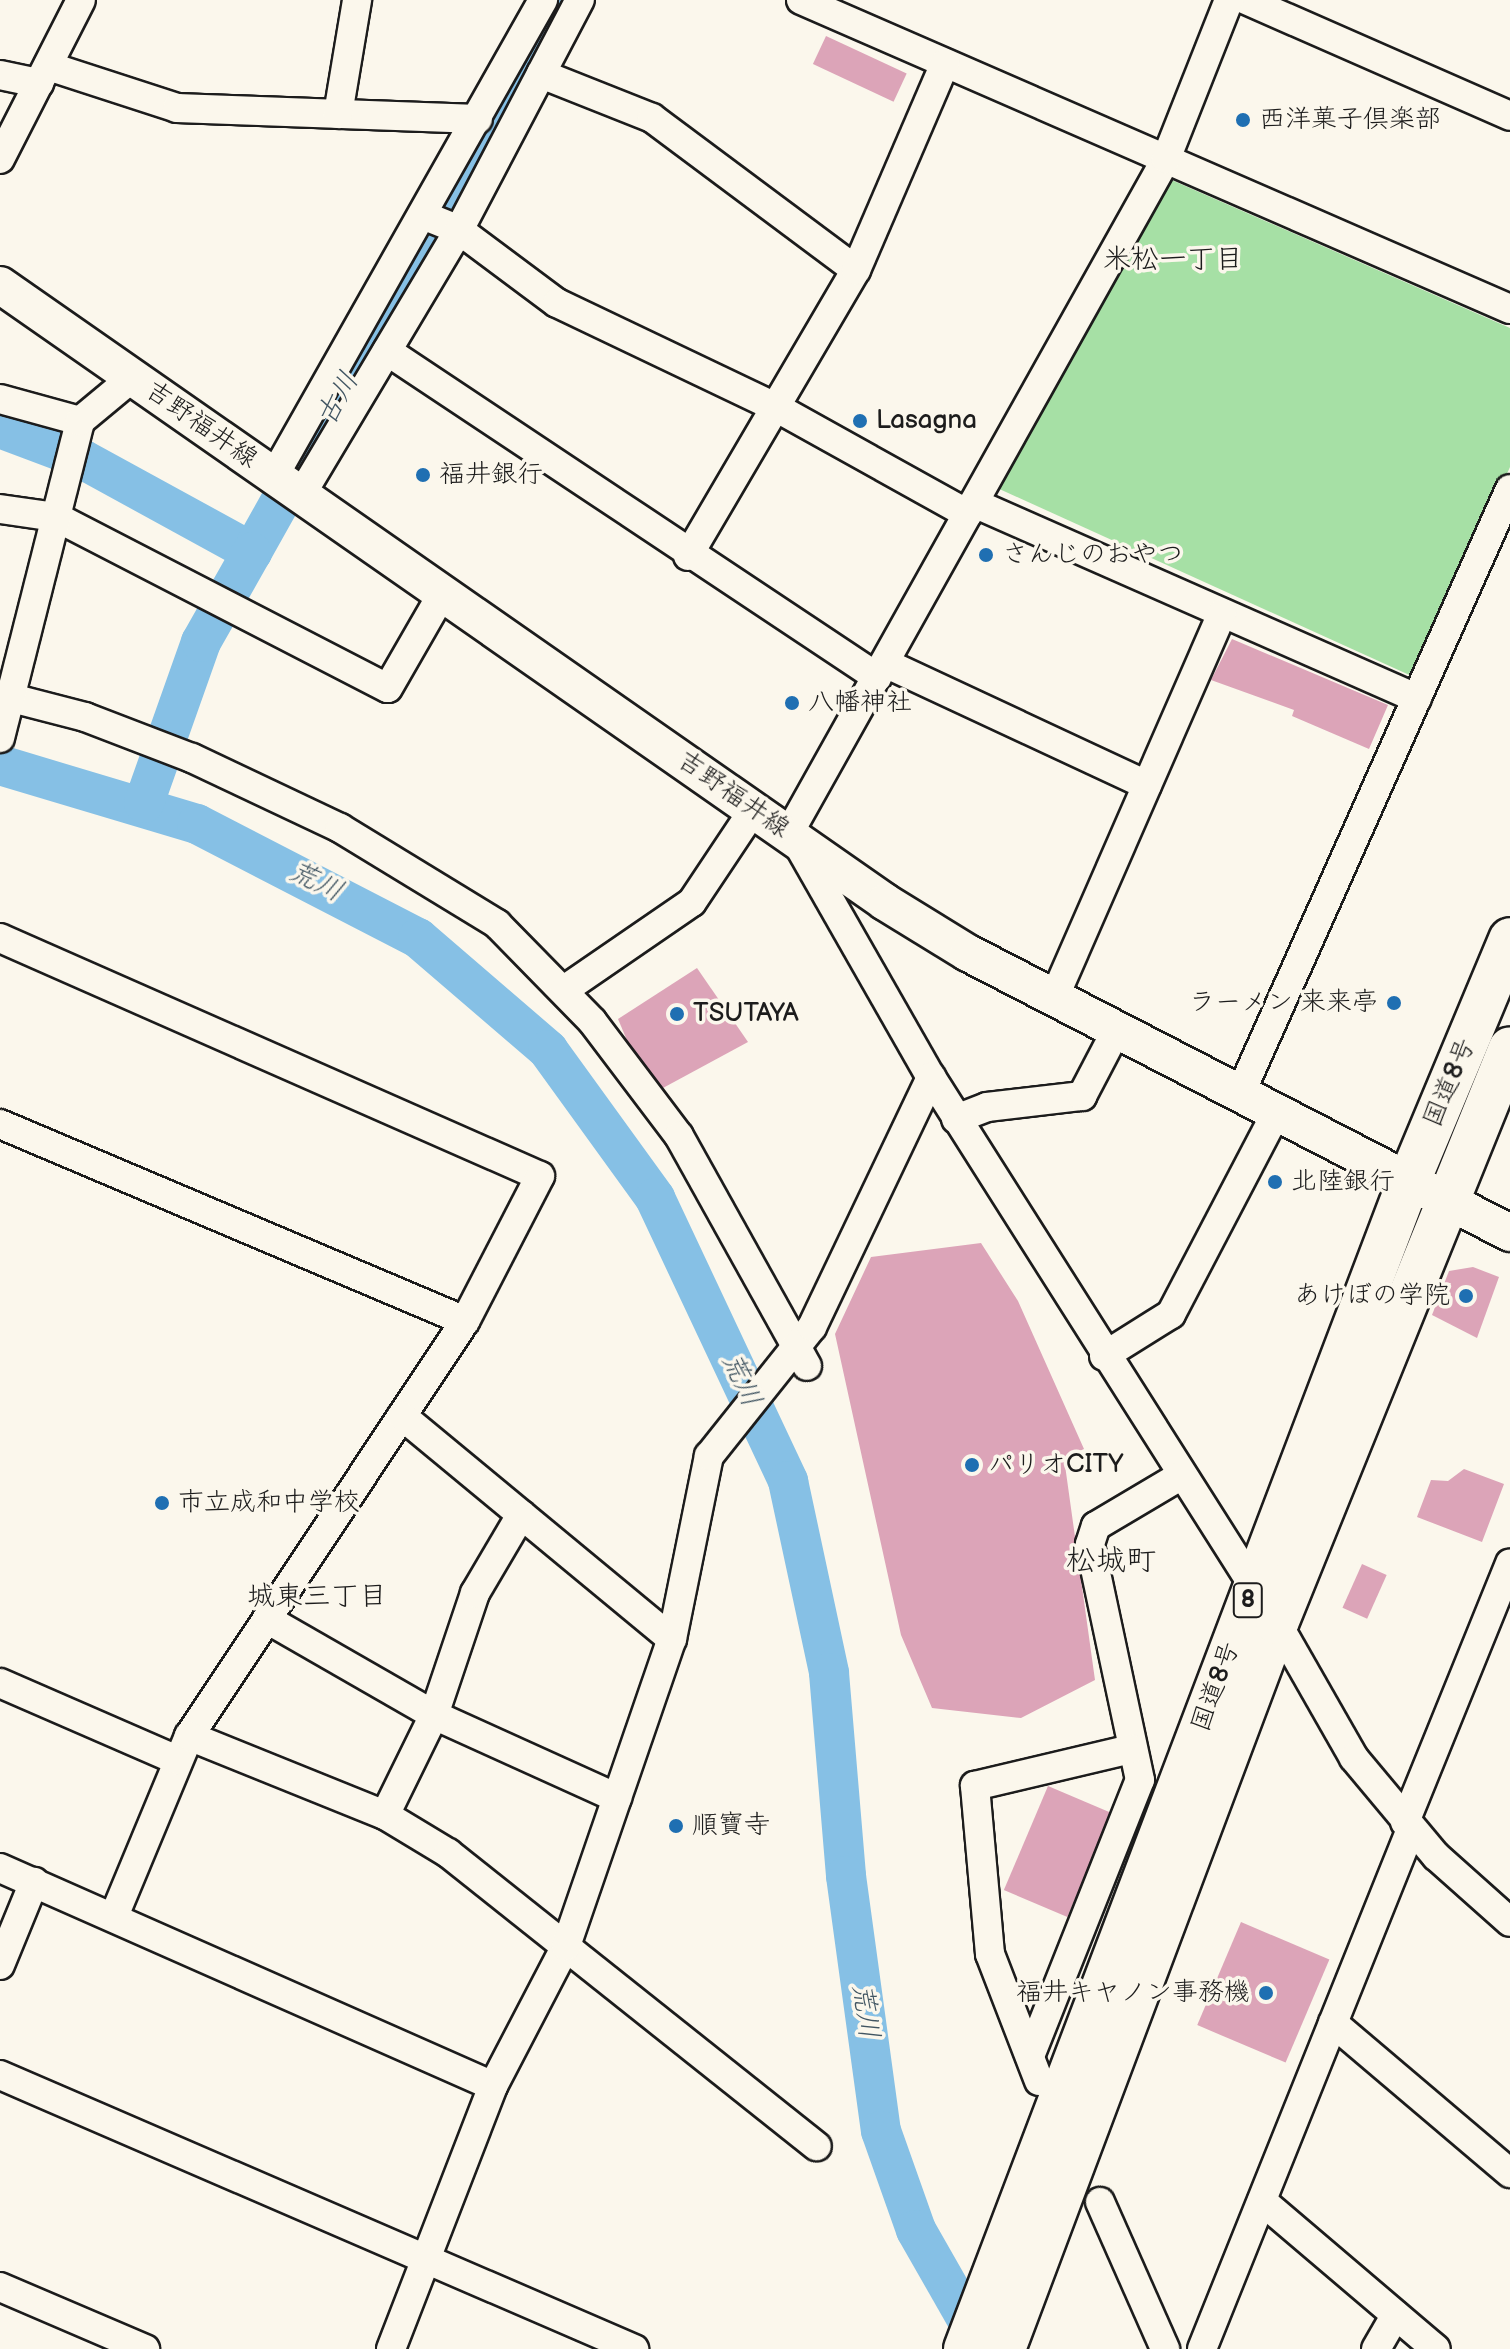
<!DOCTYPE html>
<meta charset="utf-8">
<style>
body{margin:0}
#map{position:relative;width:1510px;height:2349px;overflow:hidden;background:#fbf7ec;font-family:"Balsamiq Sans","Klee One",sans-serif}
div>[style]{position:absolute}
.green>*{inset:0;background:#a6e0a5}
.river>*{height:40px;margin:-20px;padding:0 20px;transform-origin:20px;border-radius:20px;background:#86c0e5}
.building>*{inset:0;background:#dca4b8;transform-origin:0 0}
.roads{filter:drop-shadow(2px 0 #1c1c1c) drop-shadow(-2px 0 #1c1c1c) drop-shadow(0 2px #1c1c1c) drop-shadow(0 -2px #1c1c1c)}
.minor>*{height:28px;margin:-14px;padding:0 14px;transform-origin:14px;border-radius:14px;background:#fbf7ec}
.major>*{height:36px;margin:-18px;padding:0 18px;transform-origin:18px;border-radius:18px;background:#fbf7ec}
.highway>*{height:42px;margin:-21px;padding:0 21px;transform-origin:21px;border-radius:21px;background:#fbf7ec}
.dots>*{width:22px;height:22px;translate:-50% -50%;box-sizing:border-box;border:4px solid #fbf7ec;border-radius:50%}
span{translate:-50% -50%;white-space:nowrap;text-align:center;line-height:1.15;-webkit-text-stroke:7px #fbf7ec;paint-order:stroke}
.shield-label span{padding:2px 6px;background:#fbf7ec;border:2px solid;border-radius:6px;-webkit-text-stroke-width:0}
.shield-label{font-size:24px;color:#1c1c1c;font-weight:700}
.poi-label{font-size:26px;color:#1c1c1c}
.left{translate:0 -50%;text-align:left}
.right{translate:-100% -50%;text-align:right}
.street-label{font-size:26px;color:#1c1c1c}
.neighbourhood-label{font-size:28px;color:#1c1c1c}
.water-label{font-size:28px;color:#415562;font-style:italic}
.quarter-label{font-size:30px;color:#1c1c1c}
</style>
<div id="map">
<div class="green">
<div style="clip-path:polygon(1167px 178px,1510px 328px,1510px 467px,1416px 678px,995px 487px)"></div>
</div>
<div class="river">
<div style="left:0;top:428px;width:88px;rotate:20.7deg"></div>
<div style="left:82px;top:459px;width:194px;rotate:28.7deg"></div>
<div style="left:252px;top:552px;width:633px;rotate:-60.76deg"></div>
<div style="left:0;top:765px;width:206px;rotate:16.7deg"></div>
<div style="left:197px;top:824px;width:249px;rotate:27.3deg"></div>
<div style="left:418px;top:938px;width:172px;rotate:40.7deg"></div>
<div style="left:548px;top:1050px;width:183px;rotate:54.1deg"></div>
<div style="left:655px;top:1198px;width:313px;rotate:64.8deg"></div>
<div style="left:788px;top:1481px;width:196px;rotate:77.9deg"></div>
<div style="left:829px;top:1673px;width:204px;rotate:85.2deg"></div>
<div style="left:846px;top:1876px;width:257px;rotate:82.2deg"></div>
<div style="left:881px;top:2131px;width:105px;rotate:70.5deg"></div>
<div style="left:916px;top:2230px;width:137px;rotate:60.3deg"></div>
<div style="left:144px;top:803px;width:171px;rotate:-70.5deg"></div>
<div style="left:201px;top:642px;width:103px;rotate:-60.5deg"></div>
</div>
<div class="building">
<div style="left:826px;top:36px;width:89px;height:31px;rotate:25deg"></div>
<div style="clip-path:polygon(1232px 639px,1388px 705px,1369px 749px,1292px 716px,1294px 710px,1211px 680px)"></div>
<div style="clip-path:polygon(697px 968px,748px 1042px,650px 1095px,618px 1019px)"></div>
<div style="clip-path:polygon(981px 1243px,1018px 1301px,1084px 1449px,1064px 1458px,1095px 1680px,1021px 1718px,932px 1708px,901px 1635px,835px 1334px,871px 1257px)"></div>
<div style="clip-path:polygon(1473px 1267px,1499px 1277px,1477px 1338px,1432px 1315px,1449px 1271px)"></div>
<div style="clip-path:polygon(1464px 1469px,1504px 1484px,1482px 1542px,1417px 1517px,1431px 1480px,1448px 1481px)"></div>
<div style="left:1362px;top:1564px;width:27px;height:48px;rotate:24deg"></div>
<div style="left:1048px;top:1786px;width:69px;height:113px;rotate:23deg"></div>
<div style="left:1241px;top:1922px;width:96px;height:112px;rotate:23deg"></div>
</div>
<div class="roads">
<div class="minor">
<div style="left:801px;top:0;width:773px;rotate:23.55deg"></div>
<div style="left:1246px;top:0;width:288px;rotate:23.7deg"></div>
<div style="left:48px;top:66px;width:136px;rotate:18deg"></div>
<div style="left:177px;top:108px;width:301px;rotate:2.1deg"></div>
<div style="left:541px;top:74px;width:119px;rotate:21.6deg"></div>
<div style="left:652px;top:118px;width:254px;rotate:36.7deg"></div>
<div style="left:0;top:75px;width:40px;rotate:12deg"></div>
<div style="left:338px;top:114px;width:116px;rotate:-80.5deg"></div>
<div style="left:0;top:159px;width:178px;rotate:-63deg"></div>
<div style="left:425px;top:216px;width:37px;rotate:22deg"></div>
<div style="left:459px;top:230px;width:122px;rotate:36.7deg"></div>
<div style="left:557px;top:303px;width:246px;rotate:25.5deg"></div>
<div style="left:779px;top:409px;width:216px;rotate:29.1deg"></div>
<div style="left:387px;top:351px;width:589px;rotate:33.64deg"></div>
<div style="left:0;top:399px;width:83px;rotate:15.4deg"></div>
<div style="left:274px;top:476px;width:547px;rotate:-60.53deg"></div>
<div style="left:301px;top:495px;width:309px;rotate:-59.2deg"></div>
<div style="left:459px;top:230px;width:260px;rotate:-62.3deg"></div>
<div style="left:974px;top:503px;width:484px;rotate:23.8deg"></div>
<div style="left:0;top:509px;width:57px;rotate:8.1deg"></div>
<div style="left:56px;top:517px;width:373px;rotate:27.3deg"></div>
<div style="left:388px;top:688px;width:108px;rotate:-60.1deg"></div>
<div style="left:688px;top:556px;width:332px;rotate:-59.6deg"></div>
<div style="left:856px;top:270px;width:225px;rotate:-66.7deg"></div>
<div style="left:885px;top:663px;width:289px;rotate:25deg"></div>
<div style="left:0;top:695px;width:88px;rotate:14.5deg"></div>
<div style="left:85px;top:717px;width:115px;rotate:21deg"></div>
<div style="left:192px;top:758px;width:164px;rotate:25.3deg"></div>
<div style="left:340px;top:828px;width:184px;rotate:31.4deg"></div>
<div style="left:497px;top:924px;width:136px;rotate:45.6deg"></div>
<div style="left:592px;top:1021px;width:144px;rotate:52.9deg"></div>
<div style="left:679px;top:1136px;width:263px;rotate:60.9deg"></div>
<div style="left:0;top:738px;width:327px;rotate:-75.8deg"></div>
<div style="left:80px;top:421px;width:69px;rotate:-39.7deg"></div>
<div style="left:789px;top:833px;width:772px;rotate:-60.78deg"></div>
<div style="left:1166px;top:159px;width:171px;rotate:-68.4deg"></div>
<div style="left:799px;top:846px;width:266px;rotate:60.3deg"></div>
<div style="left:931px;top:1077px;width:646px;rotate:57.64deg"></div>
<div style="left:1277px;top:1623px;width:155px;rotate:60.3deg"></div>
<div style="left:1354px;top:1758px;width:128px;rotate:50.1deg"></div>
<div style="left:1436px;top:1856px;width:99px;rotate:41.7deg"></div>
<div style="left:0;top:938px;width:590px;rotate:23.79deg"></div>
<div style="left:540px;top:1176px;width:163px;rotate:117.3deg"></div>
<div style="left:465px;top:1321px;width:498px;rotate:123.6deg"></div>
<div style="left:189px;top:1736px;width:195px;rotate:112.6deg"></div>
<div style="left:564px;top:990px;width:155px;rotate:-34.5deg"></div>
<div style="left:692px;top:902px;width:112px;rotate:-56.3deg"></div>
<div style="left:1054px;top:998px;width:420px;rotate:-66.4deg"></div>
<div style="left:1241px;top:1092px;width:660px;rotate:-65.96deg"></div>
<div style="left:956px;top:1119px;width:33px;rotate:-21deg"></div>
<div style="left:987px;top:1107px;width:96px;rotate:-6.6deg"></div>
<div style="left:1082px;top:1096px;width:76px;rotate:-62.4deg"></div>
<div style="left:0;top:1124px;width:505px;rotate:22.96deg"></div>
<div style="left:1104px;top:1356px;width:79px;rotate:-32.1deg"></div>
<div style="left:1171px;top:1314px;width:229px;rotate:-62.4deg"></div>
<div style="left:402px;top:1416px;width:350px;rotate:39.6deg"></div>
<div style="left:267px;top:1619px;width:193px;rotate:29.9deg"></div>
<div style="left:434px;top:1715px;width:201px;rotate:24.4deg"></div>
<div style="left:0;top:1683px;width:193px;rotate:23.5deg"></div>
<div style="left:189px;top:1736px;width:211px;rotate:22deg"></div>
<div style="left:385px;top:1815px;width:74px;rotate:31.1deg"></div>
<div style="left:448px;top:1853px;width:471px;rotate:38.5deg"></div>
<div style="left:385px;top:1815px;width:111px;rotate:-63.9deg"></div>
<div style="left:434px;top:1715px;width:129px;rotate:-71.4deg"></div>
<div style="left:475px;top:1593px;width:91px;rotate:-59.5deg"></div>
<div style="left:1405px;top:1822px;width:279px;rotate:-67.9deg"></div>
<div style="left:0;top:1868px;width:539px;rotate:23.85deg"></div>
<div style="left:0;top:1965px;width:90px;rotate:-67.7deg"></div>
<div style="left:1333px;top:2023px;width:232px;rotate:40.3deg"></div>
<div style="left:1030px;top:2056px;width:297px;rotate:-68.3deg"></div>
<div style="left:1140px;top:1780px;width:241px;rotate:-102deg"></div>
<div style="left:1090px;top:1544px;width:19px;rotate:-72deg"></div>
<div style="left:1096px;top:1526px;width:100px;rotate:-30.7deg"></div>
<div style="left:0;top:2075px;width:691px;rotate:23.37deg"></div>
<div style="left:1039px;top:2081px;width:136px;rotate:-111.1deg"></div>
<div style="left:990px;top:1954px;width:169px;rotate:-95.1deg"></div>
<div style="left:975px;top:1786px;width:161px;rotate:-13.3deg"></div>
<div style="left:1262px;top:2201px;width:228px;rotate:40.4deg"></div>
<div style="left:1100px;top:2202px;width:161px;rotate:66.1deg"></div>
<div style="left:0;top:2287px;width:158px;rotate:23.2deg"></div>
<div style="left:391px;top:2349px;width:282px;rotate:-68.8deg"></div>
<div style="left:493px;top:2086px;width:158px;rotate:-62.5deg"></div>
<div style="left:566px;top:1946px;width:325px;rotate:-71deg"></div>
<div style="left:672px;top:1639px;width:187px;rotate:-78.6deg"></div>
<div style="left:709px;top:1456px;width:165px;rotate:-51.4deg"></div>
<div style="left:812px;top:1327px;width:277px;rotate:-64.5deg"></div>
<div style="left:1202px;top:2349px;width:560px;rotate:-68.1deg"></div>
<div style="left:1376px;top:2349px;width:39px;rotate:-60deg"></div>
</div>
<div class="major">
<div style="left:0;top:285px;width:1079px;rotate:34.88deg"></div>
<div style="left:885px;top:902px;width:97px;rotate:31.6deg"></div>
<div style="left:968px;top:953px;width:610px;rotate:27.32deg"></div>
</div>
<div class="highway">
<div style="left:965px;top:2349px;width:1250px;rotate:-69.19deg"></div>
<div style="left:1409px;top:1181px;width:262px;rotate:-67.3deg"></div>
<div style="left:1004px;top:2349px;width:776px;rotate:-69.39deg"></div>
<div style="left:1277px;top:1623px;width:620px;rotate:-67.94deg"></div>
</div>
</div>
<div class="dots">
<div style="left:1243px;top:120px;background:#1f6fb2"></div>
<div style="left:860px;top:421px;background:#1f6fb2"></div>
<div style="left:423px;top:475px;background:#1f6fb2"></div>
<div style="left:986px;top:555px;background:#1f6fb2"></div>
<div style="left:792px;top:703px;background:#1f6fb2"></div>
<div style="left:1394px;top:1003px;background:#1f6fb2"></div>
<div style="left:677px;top:1014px;background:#1f6fb2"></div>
<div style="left:1275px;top:1182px;background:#1f6fb2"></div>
<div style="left:1466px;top:1296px;background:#1f6fb2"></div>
<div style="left:972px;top:1465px;background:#1f6fb2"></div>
<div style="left:162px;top:1503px;background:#1f6fb2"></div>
<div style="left:676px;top:1826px;background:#1f6fb2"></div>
<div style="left:1266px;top:1993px;background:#1f6fb2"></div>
</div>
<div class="shield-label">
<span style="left:1248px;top:1600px">8</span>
</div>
<div class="poi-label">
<span class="left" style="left:1259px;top:120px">西洋菓子倶楽部</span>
<span class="left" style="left:876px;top:421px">Lasagna</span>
<span class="left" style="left:439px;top:475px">福井銀行</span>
<span class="left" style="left:1002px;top:555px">さんじのおやつ</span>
<span class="left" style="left:808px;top:703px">八幡神社</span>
<span class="right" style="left:1378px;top:1003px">ラーメン 来来亭</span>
<span class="left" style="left:693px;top:1014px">TSUTAYA</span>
<span class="left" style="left:1291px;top:1182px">北陸銀行</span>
<span class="right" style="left:1450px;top:1296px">あけぼの学院</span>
<span class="left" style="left:988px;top:1465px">パリオCITY</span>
<span class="left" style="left:178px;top:1503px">市立成和中学校</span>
<span class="left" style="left:692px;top:1826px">順寶寺</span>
<span class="right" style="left:1250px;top:1993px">福井キヤノン事務機</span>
</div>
<div class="street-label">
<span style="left:201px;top:425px;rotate:35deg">吉野福井線</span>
<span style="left:733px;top:795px;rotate:35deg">吉野福井線</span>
<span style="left:1450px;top:1083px;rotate:-67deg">国道8号</span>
<span style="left:1216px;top:1687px;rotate:-70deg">国道8号</span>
</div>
<div class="neighbourhood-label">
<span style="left:1173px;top:260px">米松一丁目</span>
<span style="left:317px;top:1597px">城東三丁目</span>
</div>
<div class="water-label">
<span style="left:338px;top:399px;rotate:-61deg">古川</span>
<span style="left:316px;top:882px;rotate:26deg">荒川</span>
<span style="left:741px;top:1380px;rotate:65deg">荒川</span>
<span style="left:865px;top:2011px;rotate:82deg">荒川</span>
</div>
<div class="quarter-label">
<span style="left:1111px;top:1561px">松城町</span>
</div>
</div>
